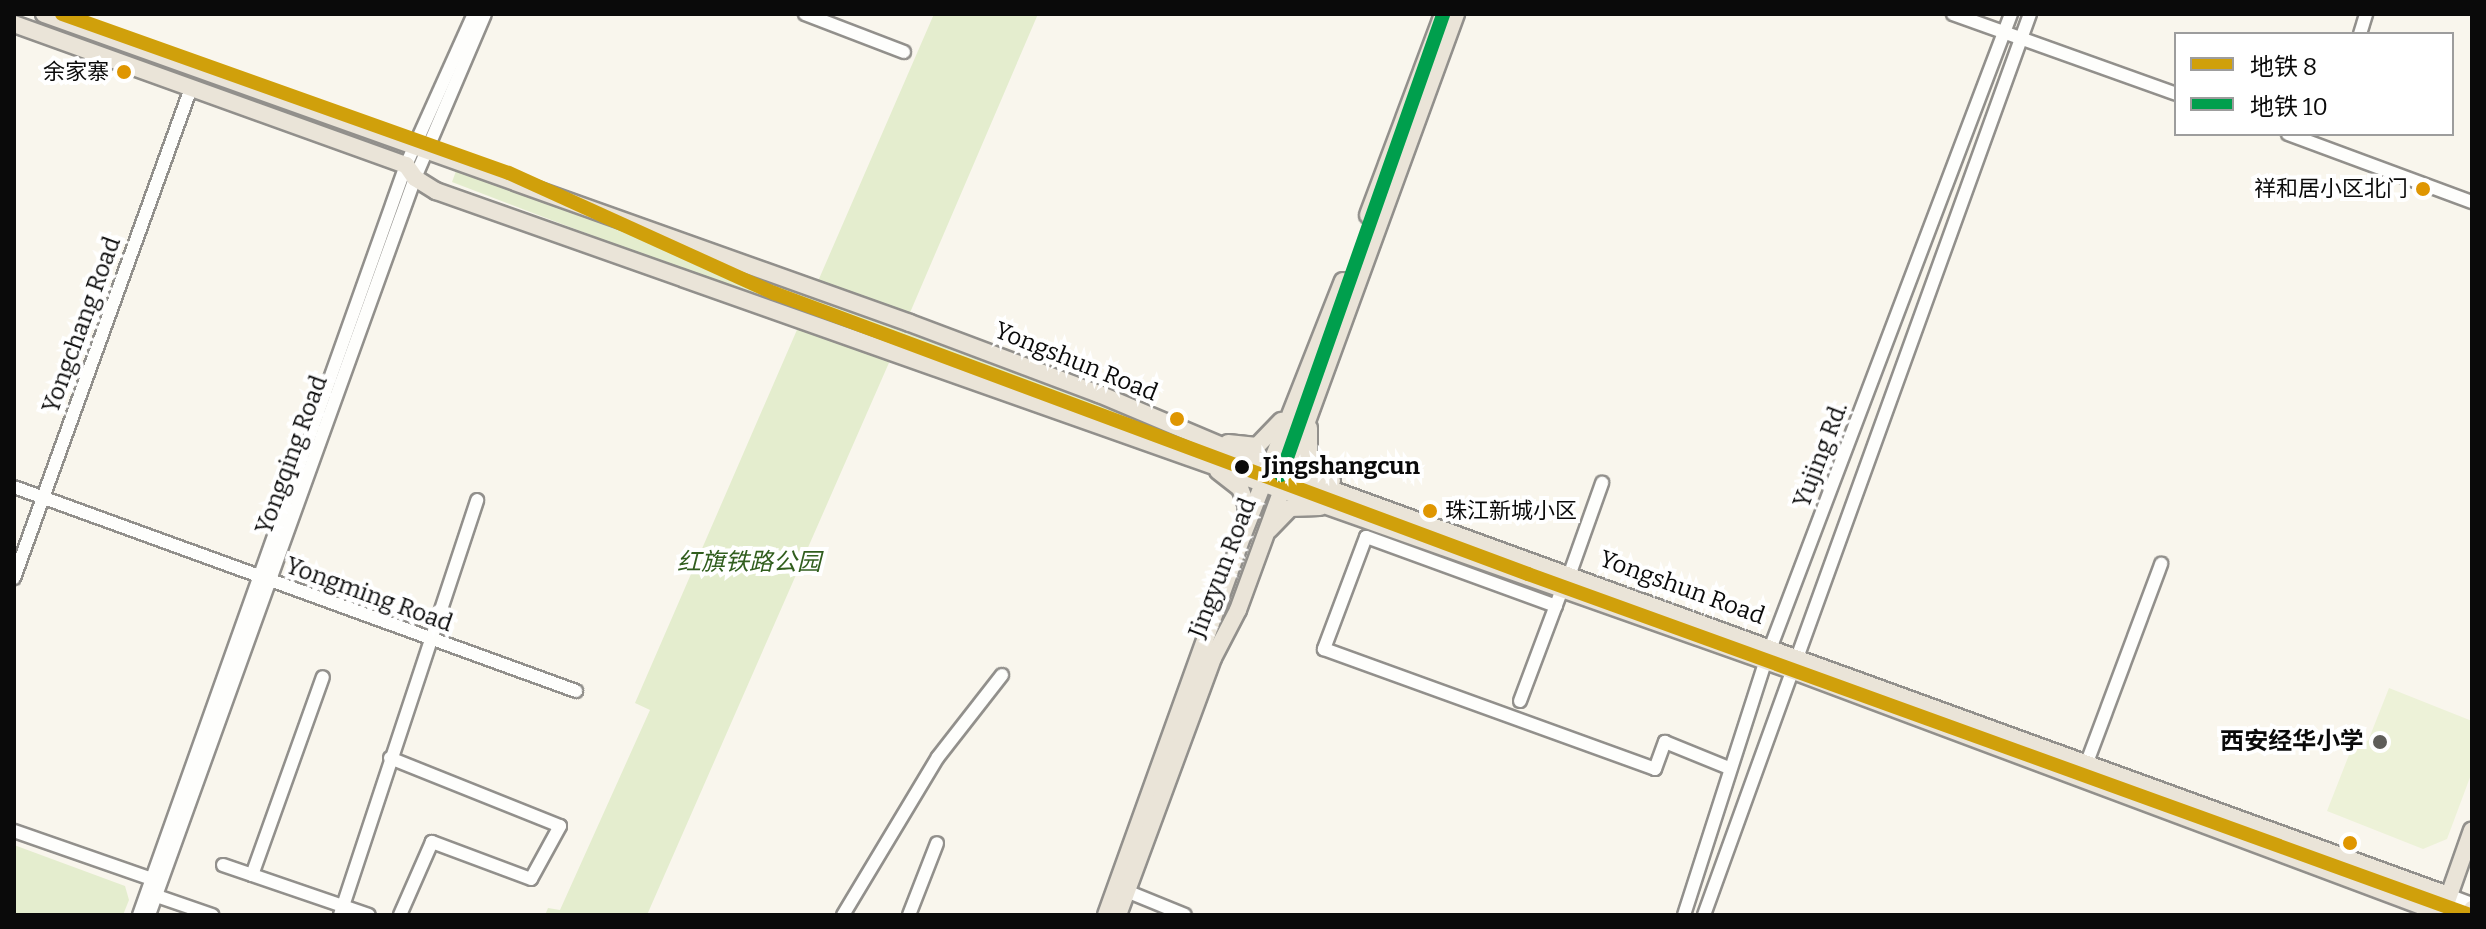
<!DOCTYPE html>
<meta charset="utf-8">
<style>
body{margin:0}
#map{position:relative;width:2486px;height:929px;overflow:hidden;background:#f9f6ed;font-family:Bitter,"Noto Sans SC",serif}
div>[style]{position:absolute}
.green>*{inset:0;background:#e4edce}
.pitch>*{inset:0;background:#edf2d8}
.roads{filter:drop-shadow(2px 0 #92908c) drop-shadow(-2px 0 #92908c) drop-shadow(0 2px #92908c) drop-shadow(0 -2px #92908c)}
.minor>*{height:12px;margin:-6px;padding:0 6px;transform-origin:6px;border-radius:6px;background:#fefefc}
.major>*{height:16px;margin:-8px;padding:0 8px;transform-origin:8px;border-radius:8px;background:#eae4d8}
.metro-1>*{height:14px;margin:-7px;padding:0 7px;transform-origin:7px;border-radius:7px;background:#d0a00b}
.metro-2>*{height:14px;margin:-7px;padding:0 7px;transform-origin:7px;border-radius:7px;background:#009f4d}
.dots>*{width:22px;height:22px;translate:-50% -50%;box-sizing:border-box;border:4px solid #fff;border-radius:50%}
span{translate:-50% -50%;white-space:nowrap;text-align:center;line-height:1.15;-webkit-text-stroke:8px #fff;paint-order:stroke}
.bus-label{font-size:22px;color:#0a0a0a}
.right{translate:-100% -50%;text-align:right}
.left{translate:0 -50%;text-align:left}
.street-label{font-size:24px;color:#0a0a0a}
.stop-label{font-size:24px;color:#0a0a0a;font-weight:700}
.park-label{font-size:24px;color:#315e1e;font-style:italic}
.poi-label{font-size:24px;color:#0a0a0a;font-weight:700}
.frame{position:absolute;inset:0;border:16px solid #0a0a0a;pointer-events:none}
.legend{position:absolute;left:2174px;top:32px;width:280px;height:104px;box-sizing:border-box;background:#fff;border:2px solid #9d9d9d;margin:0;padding:10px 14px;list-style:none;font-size:24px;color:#0a0a0a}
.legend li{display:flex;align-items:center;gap:16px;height:40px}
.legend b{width:40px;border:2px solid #9d9d9d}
</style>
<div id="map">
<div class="green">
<div style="clip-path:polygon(934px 14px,1038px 14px,903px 329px,1078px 393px,1217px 456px,1072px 413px,895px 349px,647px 915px,545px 915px,548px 908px,560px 910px,650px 710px,635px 703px,803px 316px,452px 182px,456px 171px,812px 295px)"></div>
<div style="clip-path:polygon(14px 845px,125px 886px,129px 900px,123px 915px,14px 915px)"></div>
</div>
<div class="pitch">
<div style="clip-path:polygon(2389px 688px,2472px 721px,2472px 772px,2447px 839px,2423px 849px,2327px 811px,2356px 737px,2368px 741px)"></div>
</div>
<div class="roads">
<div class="minor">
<div style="left:805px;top:14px;width:106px;rotate:21deg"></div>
<div style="left:1953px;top:14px;width:237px;rotate:19.7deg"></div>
<div style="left:2360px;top:34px;width:21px;rotate:-73deg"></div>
<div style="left:2288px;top:134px;width:196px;rotate:20.3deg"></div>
<div style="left:14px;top:487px;width:598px;rotate:19.95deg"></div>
<div style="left:1570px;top:573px;width:96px;rotate:-70.4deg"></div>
<div style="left:14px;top:578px;width:521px;rotate:-70.14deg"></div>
<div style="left:1556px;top:606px;width:202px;rotate:-160deg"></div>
<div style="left:1366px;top:537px;width:120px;rotate:110.6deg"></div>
<div style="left:1324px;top:649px;width:352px;rotate:19.9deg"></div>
<div style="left:1655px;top:769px;width:29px;rotate:-70deg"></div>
<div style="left:1665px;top:742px;width:69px;rotate:22.1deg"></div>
<div style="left:1520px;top:701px;width:120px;rotate:-69.4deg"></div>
<div style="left:390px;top:758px;width:183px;rotate:21.8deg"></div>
<div style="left:560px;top:826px;width:60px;rotate:118.7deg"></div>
<div style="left:531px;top:879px;width:106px;rotate:-159.5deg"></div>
<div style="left:432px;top:842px;width:80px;rotate:113.7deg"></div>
<div style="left:2086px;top:765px;width:215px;rotate:-69.5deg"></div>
<div style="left:14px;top:831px;width:146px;rotate:19.2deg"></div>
<div style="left:223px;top:865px;width:154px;rotate:18.9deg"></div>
<div style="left:252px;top:875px;width:210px;rotate:-70.3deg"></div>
<div style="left:1119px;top:888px;width:71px;rotate:22.2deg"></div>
<div style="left:151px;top:894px;width:65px;rotate:19deg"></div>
<div style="left:2448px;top:895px;width:26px;rotate:21deg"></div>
<div style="left:139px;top:915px;width:796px;rotate:-70.4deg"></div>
<div style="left:406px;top:165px;width:166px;rotate:-65.8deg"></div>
<div style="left:149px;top:915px;width:784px;rotate:-70.15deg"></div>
<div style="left:415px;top:178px;width:178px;rotate:-66.9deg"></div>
<div style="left:340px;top:915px;width:437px;rotate:-71.7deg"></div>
<div style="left:843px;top:915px;width:184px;rotate:-59deg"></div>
<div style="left:938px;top:757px;width:104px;rotate:-52deg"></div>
<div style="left:909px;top:915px;width:77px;rotate:-68.7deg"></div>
<div style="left:1684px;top:915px;width:266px;rotate:-72.2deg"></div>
<div style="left:1765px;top:662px;width:693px;rotate:-69.21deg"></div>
<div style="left:1704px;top:915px;width:958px;rotate:-70.11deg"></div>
</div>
<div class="major">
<div style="left:44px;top:14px;width:919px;rotate:19.64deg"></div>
<div style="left:910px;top:323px;width:202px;rotate:20.6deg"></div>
<div style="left:1099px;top:394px;width:203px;rotate:22.9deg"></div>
<div style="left:1286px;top:473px;width:1236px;rotate:19.96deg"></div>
<div style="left:14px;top:24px;width:417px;rotate:19.8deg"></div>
<div style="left:406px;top:165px;width:16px;rotate:55deg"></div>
<div style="left:415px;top:178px;width:25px;rotate:32deg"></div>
<div style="left:436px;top:191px;width:1437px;rotate:19.47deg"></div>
<div style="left:1791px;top:670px;width:696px;rotate:20.52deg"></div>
<div style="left:1368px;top:215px;width:215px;rotate:-69.5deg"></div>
<div style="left:1309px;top:428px;width:32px;rotate:90deg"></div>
<div style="left:1309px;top:460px;width:31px;rotate:42deg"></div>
<div style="left:1228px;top:443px;width:29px;rotate:6deg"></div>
<div style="left:1257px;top:446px;width:35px;rotate:-46deg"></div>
<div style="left:1218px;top:471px;width:28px;rotate:38deg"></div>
<div style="left:1240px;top:488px;width:19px;rotate:69deg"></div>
<div style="left:1247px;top:506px;width:17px;rotate:97deg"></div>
<div style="left:1269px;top:530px;width:30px;rotate:-46deg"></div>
<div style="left:1290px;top:508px;width:30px;rotate:-2deg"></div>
<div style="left:2446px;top:904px;width:78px;rotate:-70.6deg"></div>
<div style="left:1106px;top:915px;width:402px;rotate:-70.2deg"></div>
<div style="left:1242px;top:537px;width:275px;rotate:-68.5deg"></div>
<div style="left:1118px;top:915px;width:274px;rotate:-69.7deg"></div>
<div style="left:1213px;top:658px;width:54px;rotate:-62.5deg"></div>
<div style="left:1238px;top:610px;width:635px;rotate:-69.91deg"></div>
<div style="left:2469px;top:915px;width:7px;rotate:-63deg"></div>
</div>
</div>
<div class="metro-1">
<div style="left:62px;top:14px;width:474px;rotate:19.6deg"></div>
<div style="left:509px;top:173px;width:291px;rotate:24.4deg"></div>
<div style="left:774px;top:293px;width:805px;rotate:20.44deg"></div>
<div style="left:1528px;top:574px;width:1002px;rotate:19.9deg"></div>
</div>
<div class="metro-2">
<div style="left:1281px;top:475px;width:489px;rotate:-70.6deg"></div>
</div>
<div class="dots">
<div style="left:124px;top:72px;background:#df9601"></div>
<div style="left:2423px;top:189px;background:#df9601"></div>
<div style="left:1177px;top:419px;background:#df9601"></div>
<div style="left:1242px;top:467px;background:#0a0a0a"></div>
<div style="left:1430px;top:511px;background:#df9601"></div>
<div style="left:2380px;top:742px;background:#5e5d59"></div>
<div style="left:2350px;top:843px;background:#df9601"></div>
</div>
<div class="bus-label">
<span class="right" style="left:109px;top:72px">余家寨</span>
<span class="right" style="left:2408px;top:189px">祥和居小区北门</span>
<span class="left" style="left:1445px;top:511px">珠江新城小区</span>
</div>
<div class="street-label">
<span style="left:82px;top:325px;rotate:-70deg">Yongchang Road</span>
<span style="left:1076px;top:362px;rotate:22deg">Yongshun Road</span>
<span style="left:292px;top:455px;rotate:-70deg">Yongqing Road</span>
<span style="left:1821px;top:455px;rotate:-69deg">Yujing Rd.</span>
<span style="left:1223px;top:568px;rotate:-69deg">Jingyun Road</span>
<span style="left:1682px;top:588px;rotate:20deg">Yongshun Road</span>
<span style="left:369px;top:595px;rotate:20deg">Yongming Road</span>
</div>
<div class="stop-label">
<span class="left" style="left:1263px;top:467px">Jingshangcun</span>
</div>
<div class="park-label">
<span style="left:749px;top:563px">红旗铁路公园</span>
</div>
<div class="poi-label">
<span class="right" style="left:2364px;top:742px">西安经华小学</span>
</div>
<div class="frame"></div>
<ul class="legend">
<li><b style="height:10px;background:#d0a00b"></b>地铁 8</li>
<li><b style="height:10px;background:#009f4d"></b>地铁 10</li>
</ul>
</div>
